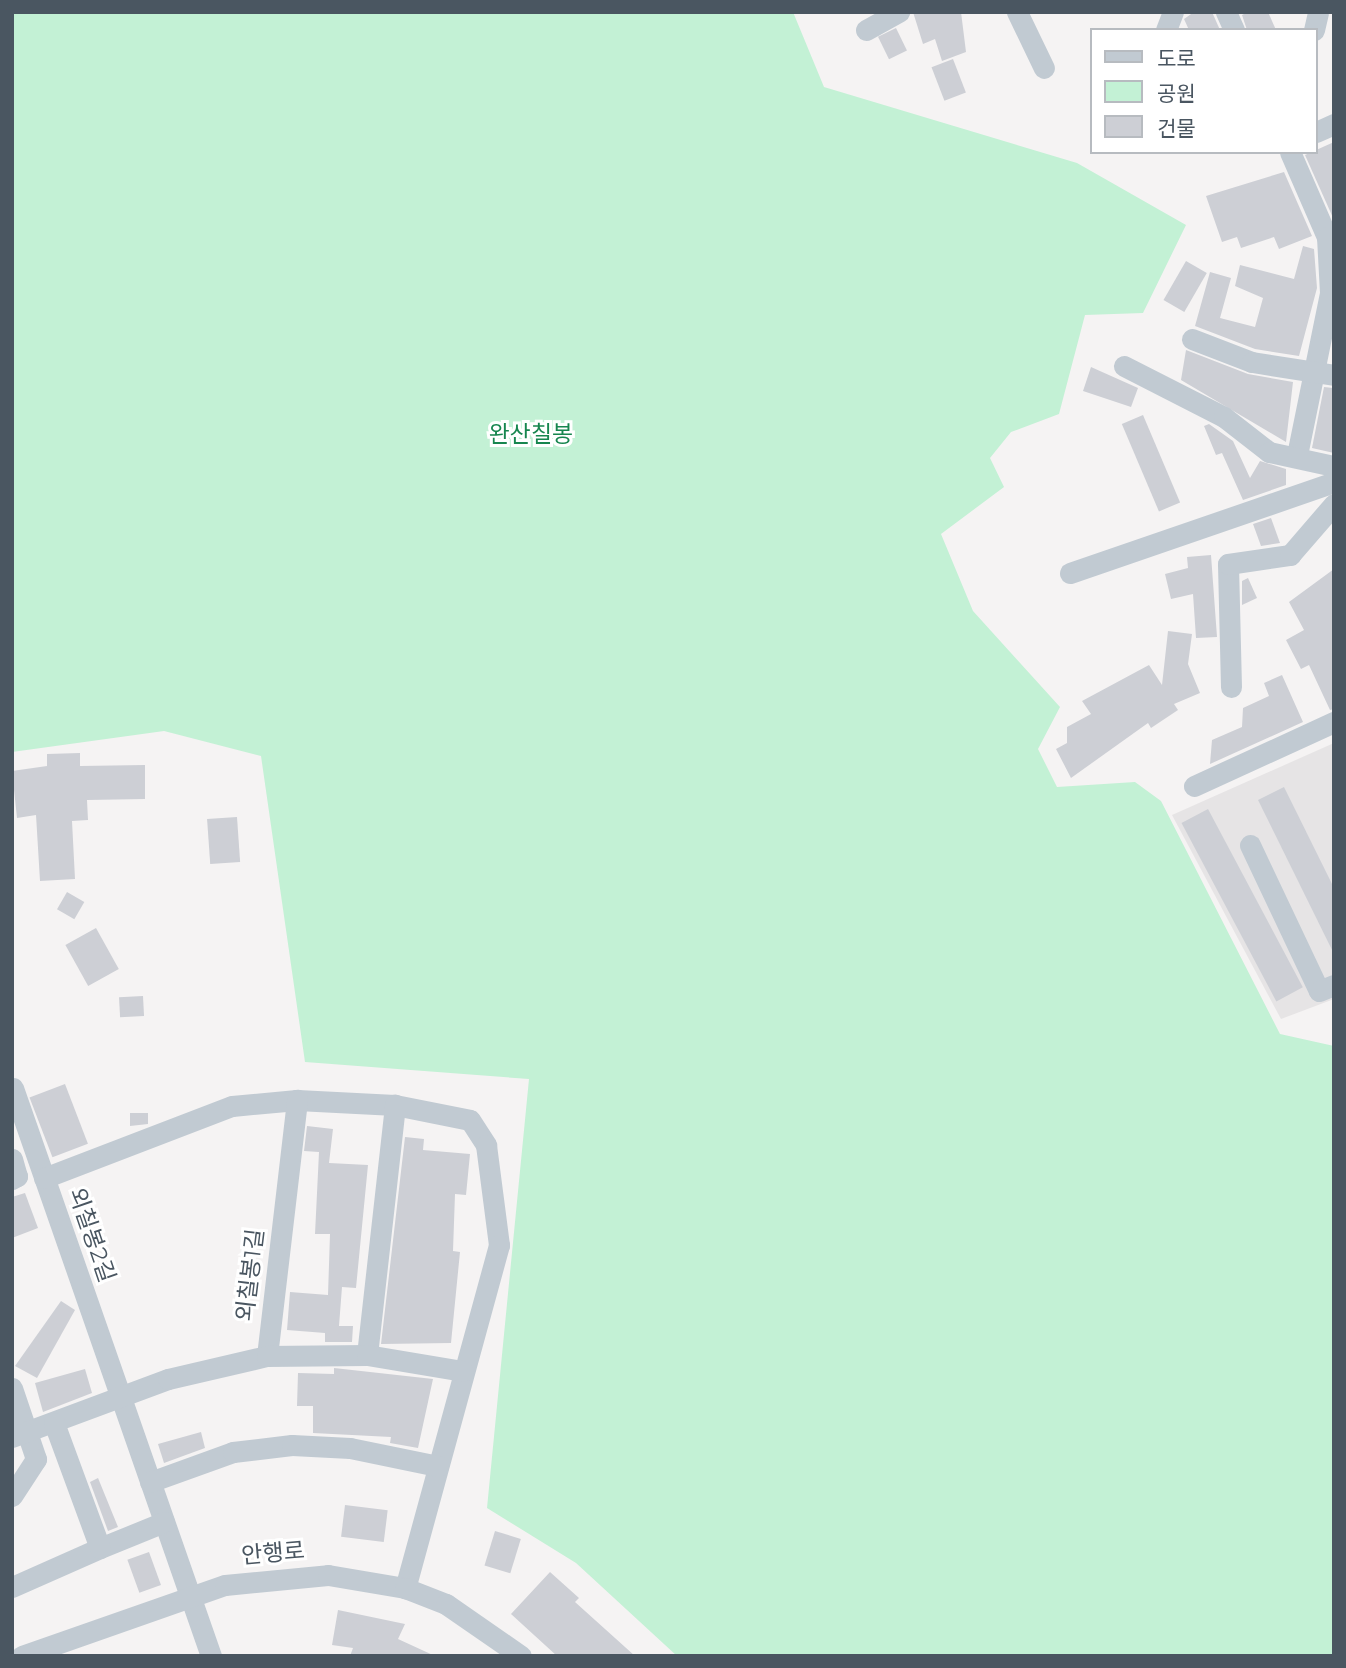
<!DOCTYPE html>
<meta charset="utf-8">
<style>
body{margin:0}
#map{position:relative;width:1346px;height:1668px;overflow:hidden;background:#f5f3f3;font-family:Montserrat,"Noto Sans KR",sans-serif}
div>[style]{position:absolute}
[style*='--x']{left:calc(var(--x)*1px);top:calc(var(--y)*1px);width:calc(var(--w)*1px);rotate:calc(var(--a)*1deg)}
.education>*{inset:0;background:#e6e4e5}
.green>*{inset:0;background:#c3f1d5}
.building>*{inset:0;background:#cdcfd5;transform-origin:0 0}
.minor>*{height:21px;margin:-10.5px;padding:0 10.5px;transform-origin:10.5px;border-radius:10.5px;background:#c1cad2}
span{translate:-50% -50%;white-space:nowrap;text-align:center;line-height:1.15;-webkit-text-stroke:6px #fff;paint-order:stroke}
.park-label{font-size:23px;color:#17864f}
.street-label{font-size:23px;color:#4a5661}
.frame{position:absolute;inset:0;border:14px solid #4a5661;pointer-events:none}
.legend{position:absolute;left:1090px;top:28px;width:228px;height:126px;box-sizing:border-box;background:#fff;border:2px solid #b7bbc0;margin:0;padding:9px 12px;list-style:none;font-size:21px;color:#4a5661}
.legend li{display:flex;align-items:center;gap:14px;height:35px}
.legend b{width:35px;border:2px solid #b7bbc0}
</style>
<div id="map">
<div class="education">
<div style="clip-path:polygon(1334px 743px,1334px 999px,1281px 1019px,1172px 815px)"></div>
</div>
<div class="green">
<div style="clip-path:polygon(12px 12px,793px 12px,824px 87px,1077px 163px,1186px 225px,1143px 313px,1085px 315px,1059px 414px,1011px 432px,990px 458px,1004px 487px,941px 534px,973px 611px,1060px 707px,1038px 749px,1057px 787px,1135px 782px,1161px 801px,1280px 1034px,1334px 1046px,1334px 1656px,677px 1656px,576px 1563px,487px 1508px,529px 1079px,305px 1062px,261px 756px,164px 731px,12px 752px)"></div>
</div>
<div class="building">
<div style="clip-path:polygon(913px 12px,961px 12px,966px 52px,942px 61px,935px 39px,923px 44px)"></div>
<div style="clip-path:polygon(1194px 12px,1212px 12px,1220px 30px,1189px 30px,1184px 19px)"></div>
<div style="clip-path:polygon(1248px 12px,1268px 12px,1276px 30px,1247px 30px,1242px 15px)"></div>
<div style="left:896px;top:28px;width:25px;height:20px;rotate:64deg"></div>
<div style="left:953px;top:59px;width:36px;height:23px;rotate:69deg"></div>
<div style="clip-path:polygon(1334px 142px,1334px 220px,1305px 155px)"></div>
<div style="clip-path:polygon(1284px 172px,1312px 236px,1279px 249px,1274px 237px,1241px 248px,1237px 237px,1222px 242px,1206px 196px)"></div>
<div style="clip-path:polygon(1303px 246px,1314px 249px,1317px 288px,1299px 356px,1255px 349px,1195px 326px,1210px 272px,1231px 278px,1220px 318px,1255px 327px,1263px 298px,1235px 286px,1240px 265px,1294px 279px)"></div>
<div style="left:1186px;top:261px;width:24px;height:45px;rotate:30deg"></div>
<div style="clip-path:polygon(1186px 350px,1248px 374px,1293px 382px,1286px 442px,1181px 380px)"></div>
<div style="clip-path:polygon(1091px 367px,1138px 388px,1131px 407px,1083px 391px)"></div>
<div style="clip-path:polygon(1324px 387px,1333px 388px,1334px 453px,1312px 448px)"></div>
<div style="left:1143px;top:415px;width:95px;height:23px;rotate:67deg"></div>
<div style="clip-path:polygon(1209px 424px,1233px 441px,1250px 478px,1260px 461px,1286px 469px,1286px 485px,1243px 500px,1222px 453px,1216px 455px,1204px 426px)"></div>
<div style="clip-path:polygon(1271px 518px,1280px 543px,1261px 546px,1253px 524px)"></div>
<div style="clip-path:polygon(1211px 555px,1217px 637px,1196px 638px,1193px 594px,1171px 599px,1165px 574px,1188px 568px,1187px 557px)"></div>
<div style="clip-path:polygon(1334px 569px,1334px 709px,1330px 710px,1309px 665px,1301px 669px,1286px 640px,1304px 630px,1289px 602px)"></div>
<div style="clip-path:polygon(1248px 578px,1257px 598px,1242px 605px,1242px 581px)"></div>
<div style="clip-path:polygon(1168px 631px,1192px 634px,1188px 664px,1200px 693px,1174px 704px,1178px 710px,1151px 728px,1148px 723px,1071px 778px,1056px 749px,1067px 743px,1067px 727px,1091px 714px,1082px 701px,1149px 665px,1162px 685px)"></div>
<div style="clip-path:polygon(1282px 675px,1303px 722px,1210px 764px,1212px 740px,1242px 727px,1243px 708px,1269px 696px,1264px 683px)"></div>
<div style="clip-path:polygon(80px 753px,80px 766px,145px 765px,145px 799px,87px 800px,88px 820px,72px 821px,75px 879px,40px 881px,36px 815px,17px 818px,12px 771px,47px 766px,47px 754px)"></div>
<div style="clip-path:polygon(1284px 787px,1334px 888px,1334px 954px,1258px 800px)"></div>
<div style="left:1208px;top:809px;width:202px;height:30px;rotate:62deg"></div>
<div style="left:237px;top:817px;width:45px;height:30px;rotate:86deg"></div>
<div style="left:67px;top:892px;width:20px;height:20px;rotate:30deg"></div>
<div style="left:96px;top:928px;width:47px;height:35px;rotate:61deg"></div>
<div style="left:143px;top:996px;width:20px;height:24px;rotate:87deg"></div>
<div style="left:65px;top:1084px;width:64px;height:38px;rotate:69deg"></div>
<div style="clip-path:polygon(130px 1113px,148px 1113px,148px 1124px,130px 1126px)"></div>
<div style="clip-path:polygon(307px 1126px,333px 1129px,329px 1163px,368px 1165px,356px 1288px,342px 1287px,339px 1326px,353px 1326px,352px 1342px,325px 1342px,325px 1333px,287px 1330px,290px 1292px,328px 1295px,330px 1234px,315px 1234px,319px 1152px,304px 1151px)"></div>
<div style="clip-path:polygon(405px 1137px,424px 1139px,423px 1150px,470px 1154px,466px 1195px,455px 1194px,453px 1251px,460px 1252px,451px 1343px,381px 1344px)"></div>
<div style="clip-path:polygon(25px 1193px,38px 1228px,12px 1238px,12px 1197px)"></div>
<div style="clip-path:polygon(61px 1301px,75px 1310px,37px 1378px,15px 1366px)"></div>
<div style="clip-path:polygon(334px 1368px,433px 1379px,418px 1448px,390px 1443px,391px 1437px,313px 1433px,313px 1406px,297px 1406px,298px 1373px,334px 1374px)"></div>
<div style="clip-path:polygon(85px 1369px,92px 1393px,43px 1412px,35px 1383px)"></div>
<div style="clip-path:polygon(201px 1432px,205px 1448px,164px 1463px,158px 1444px)"></div>
<div style="clip-path:polygon(98px 1478px,118px 1527px,108px 1531px,90px 1482px)"></div>
<div style="left:345px;top:1505px;width:43px;height:32px;rotate:7deg"></div>
<div style="left:495px;top:1531px;width:27px;height:36px;rotate:17deg"></div>
<div style="left:149px;top:1552px;width:35px;height:23px;rotate:70deg"></div>
<div style="clip-path:polygon(550px 1572px,579px 1598px,575px 1602px,635px 1656px,557px 1656px,511px 1614px)"></div>
<div style="clip-path:polygon(338px 1610px,405px 1624px,398px 1639px,435px 1656px,350px 1656px,353px 1648px,332px 1645px)"></div>
</div>
<div class="minor">
<div style="--x:1017;--y:12;--w:62;--a:64.3"></div>
<div style="--x:1226;--y:12;--w:20;--a:66"></div>
<div style="--x:866;--y:30;--w:38;--a:-29"></div>
<div style="--x:1166;--y:30;--w:19;--a:-69"></div>
<div style="--x:1314;--y:30;--w:18;--a:-77"></div>
<div style="--x:1316;--y:132;--w:20;--a:-24"></div>
<div style="--x:1290;--y:152;--w:93;--a:66.5"></div>
<div style="--x:1327;--y:237;--w:56;--a:86.9"></div>
<div style="--x:1330;--y:293;--w:165;--a:101.5"></div>
<div style="--x:1192;--y:339;--w:64;--a:21"></div>
<div style="--x:1252;--y:362;--w:83;--a:9"></div>
<div style="--x:1124;--y:366;--w:112;--a:27"></div>
<div style="--x:1224;--y:417;--w:57;--a:37.9"></div>
<div style="--x:1269;--y:452;--w:66;--a:12.2"></div>
<div style="--x:1070;--y:573;--w:279;--a:-19"></div>
<div style="--x:1231;--y:687;--w:123;--a:-91.4"></div>
<div style="--x:1228;--y:564;--w:63;--a:-8.3"></div>
<div style="--x:1290;--y:555;--w:67;--a:-49.2"></div>
<div style="--x:1194;--y:786;--w:154;--a:-24.6"></div>
<div style="--x:1250;--y:845;--w:161;--a:64.7"></div>
<div style="--x:1319;--y:991;--w:16;--a:-22"></div>
<div style="--x:13;--y:1088;--w:602;--a:70.78"></div>
<div style="--x:12;--y:1159;--w:18;--a:74"></div>
<div style="--x:17;--y:1176;--w:6;--a:149"></div>
<div style="--x:44;--y:1178;--w:201;--a:-21"></div>
<div style="--x:232;--y:1106;--w:65;--a:-5.3"></div>
<div style="--x:297;--y:1100;--w:98;--a:2.9"></div>
<div style="--x:395;--y:1105;--w:76;--a:11.3"></div>
<div style="--x:470;--y:1120;--w:30;--a:57"></div>
<div style="--x:486;--y:1145;--w:101;--a:82.6"></div>
<div style="--x:499;--y:1245;--w:356;--a:105.3"></div>
<div style="--x:367;--y:1355;--w:252;--a:-83.6"></div>
<div style="--x:267;--y:1356;--w:258;--a:-83.3"></div>
<div style="--x:12;--y:1388;--w:75;--a:71.3"></div>
<div style="--x:36;--y:1459;--w:44;--a:123"></div>
<div style="--x:12;--y:1437;--w:166;--a:-20.4"></div>
<div style="--x:168;--y:1379;--w:102;--a:-13.1"></div>
<div style="--x:267;--y:1356;--w:100;--a:-0.6"></div>
<div style="--x:367;--y:1355;--w:97;--a:9.5"></div>
<div style="--x:150;--y:1482;--w:88;--a:-19.9"></div>
<div style="--x:233;--y:1452;--w:59;--a:-6.8"></div>
<div style="--x:292;--y:1445;--w:58;--a:3"></div>
<div style="--x:350;--y:1448;--w:90;--a:11.6"></div>
<div style="--x:100;--y:1548;--w:69;--a:-22.1"></div>
<div style="--x:12;--y:1587;--w:96;--a:-23.9"></div>
<div style="--x:100;--y:1548;--w:133;--a:-110.2"></div>
<div style="--x:22;--y:1656;--w:215;--a:-19.3"></div>
<div style="--x:225;--y:1585;--w:103;--a:-5.5"></div>
<div style="--x:328;--y:1575;--w:78;--a:9.6"></div>
<div style="--x:405;--y:1588;--w:44;--a:21.3"></div>
<div style="--x:446;--y:1604;--w:91;--a:34.7"></div>
</div>
<div class="park-label">
<span style="left:531px;top:434px">완산칠봉</span>
</div>
<div class="street-label">
<span style="left:92px;top:1235px;rotate:71deg">외칠봉2길</span>
<span style="left:250px;top:1275px;rotate:-83deg">외칠봉1길</span>
<span style="left:273px;top:1553px;rotate:-5deg">안행로</span>
</div>
<div class="frame"></div>
<ul class="legend">
<li><b style="height:9px;background:#c1cad2"></b>도로</li>
<li><b style="height:19px;background:#c3f1d5"></b>공원</li>
<li><b style="height:19px;background:#cdcfd5"></b>건물</li>
</ul>
</div>
